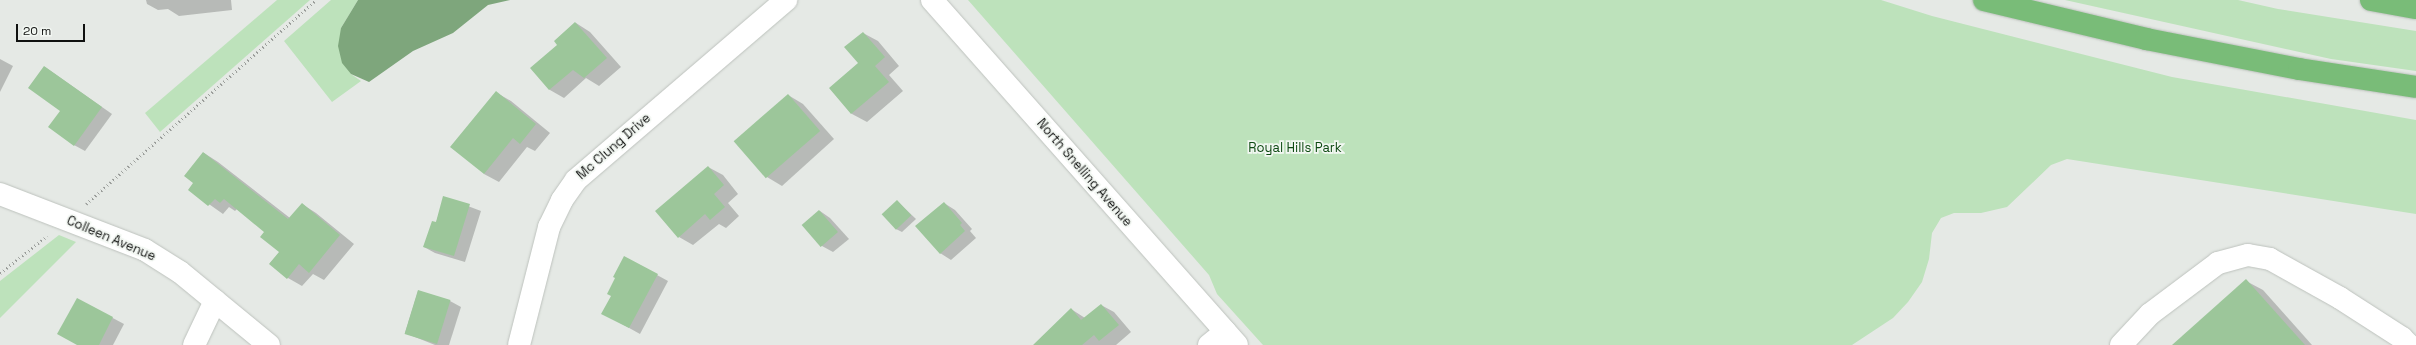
<!DOCTYPE html>
<style>
body{margin:0}
#map{position:relative;width:2416px;height:345px;overflow:hidden;background:#e5e9e5;font-family:"Space Grotesk",sans-serif}
div>[style]{position:absolute}
[style*='--x']{left:calc(var(--x)*1px);top:calc(var(--y)*1px);width:calc(var(--w)*1px);rotate:calc(var(--a)*1deg)}
.green>*{inset:0;background:#bde2bb}
.water>*{inset:0;background:#7ea67c}
.shadow>*{inset:0;background:#0003}
.building>*{inset:0;background:#9cc69a;transform-origin:0 0}
.path>*{height:2.5px;margin-top:-1.25px;transform-origin:0;background:repeating-linear-gradient(90deg,#9b9e9b 0 1px,transparent 0 4px)}
.roads{filter:drop-shadow(0 0 1px #bdc2bd) drop-shadow(0 0 1px #bdc2bd)}
.minor>*{height:22px;margin:-11px;padding:0 11px;transform-origin:11px;border-radius:11px;background:#fff}
.highway>*{height:22px;margin:-11px;padding:0 11px;transform-origin:11px;border-radius:11px;background:#79bc78}
span{translate:-50% -50%;white-space:nowrap;text-align:center;line-height:1.15;-webkit-text-stroke:3.5px #f2f7f2;paint-order:stroke}
.street-label{font-size:13px;color:#101110}
.park-label{font-size:13px;color:#0e4a12}
.scale{position:absolute;left:16px;top:24px;width:69px;height:18px;box-sizing:border-box;border:2px solid #101110;border-top:0;padding-left:5px;font-size:12px;line-height:14px;white-space:nowrap;color:#101110;-webkit-text-stroke:3px #f2f7f2;paint-order:stroke}
</style>
<div id="map">
<div class="green">
<div style="clip-path:polygon(277px 0,310px 0,160px 132px,145px 113px)"></div>
<div style="clip-path:polygon(331px 0,358px 0,341px 28px,351px 74px,361px 81px,332px 102px,284px 41px)"></div>
<div style="clip-path:polygon(968px 0,1881px 0,1932px 16px,2172px 77px,2416px 120px,2416px 214px,2067px 159px,2051px 165px,2007px 207px,1981px 213px,1954px 213px,1941px 218px,1932px 233px,1929px 259px,1922px 282px,1908px 302px,1893px 318px,1852px 345px,1263px 345px,1217px 294px,1209px 275px)"></div>
<div style="clip-path:polygon(2065px 0,2238px 0,2278px 9px,2416px 31px,2416px 71px,2331px 59px)"></div>
<div style="clip-path:polygon(59px 235px,76px 242px,0 318px,0 281px)"></div>
</div>
<div class="water">
<div style="clip-path:polygon(358px 0,510px 0,488px 5px,453px 33px,413px 51px,369px 82px,351px 74px,342px 63px,338px 46px,341px 28px)"></div>
</div>
<div class="shadow">
<div style="clip-path:polygon(146px 0,231px 0,232px 10px,179px 16px,168px 9px,158px 10px,147px 4px)"></div>
<div style="clip-path:polygon(576px 23px,590px 32px,621px 67px,599px 86px,586px 78px,564px 98px,550px 90px,531px 68px,559px 45px)"></div>
<div style="clip-path:polygon(863px 33px,878px 41px,899px 66px,889px 75px,903px 91px,867px 122px,852px 114px,830px 88px,859px 64px)"></div>
<div style="clip-path:polygon(0 59px,13px 66px,0 92px)"></div>
<div style="clip-path:polygon(45px 67px,112px 114px,85px 151px,74px 145px)"></div>
<div style="clip-path:polygon(497px 93px,511px 101px,550px 133px,535px 151px,527px 147px,499px 182px,484px 174px)"></div>
<div style="clip-path:polygon(788px 95px,803px 104px,834px 139px,782px 186px,767px 177px,735px 142px)"></div>
<div style="clip-path:polygon(204px 153px,218px 162px,290px 218px,302px 204px,316px 213px,354px 244px,324px 280px,313px 274px,302px 286px,288px 278px,270px 263px,280px 252px,266px 232px,237px 209px,235px 211px,229px 207px,223px 214px,189px 190px,194px 183px)"></div>
<div style="clip-path:polygon(708px 167px,723px 175px,738px 194px,728px 203px,739px 216px,726px 228px,719px 224px,693px 245px,679px 237px)"></div>
<div style="clip-path:polygon(444px 197px,481px 211px,465px 262px,435px 253px,424px 247px,436px 223px)"></div>
<div style="clip-path:polygon(897px 201px,916px 219px,902px 232px,896px 229px)"></div>
<div style="clip-path:polygon(944px 203px,955px 210px,972px 229px,970px 231px,976px 238px,951px 260px,940px 253px)"></div>
<div style="clip-path:polygon(820px 211px,830px 218px,849px 239px,833px 252px,822px 246px)"></div>
<div style="clip-path:polygon(657px 275px,668px 281px,640px 334px,613px 319px)"></div>
<div style="clip-path:polygon(2246px 281px,2263px 290px,2312px 345px,2173px 345px)"></div>
<div style="clip-path:polygon(418px 291px,450px 301px,461px 307px,449px 345px,435px 345px,405px 333px)"></div>
<div style="clip-path:polygon(77px 299px,124px 324px,113px 345px,78px 345px)"></div>
<div style="clip-path:polygon(1101px 305px,1114px 312px,1131px 332px,1116px 345px,1040px 345px,1071px 309px,1085px 318px)"></div>
</div>
<div class="building">
<div style="clip-path:polygon(575px 22px,607px 58px,584px 78px,573px 70px,549px 90px,530px 68px,557px 45px,554px 41px)"></div>
<div style="clip-path:polygon(863px 32px,885px 57px,875px 66px,889px 82px,851px 114px,829px 88px,858px 63px,844px 47px)"></div>
<div style="clip-path:polygon(44px 66px,102px 107px,74px 146px,48px 127px,60px 111px,28px 88px)"></div>
<div style="clip-path:polygon(496px 91px,536px 124px,520px 144px,513px 138px,484px 174px,450px 147px)"></div>
<div style="left:788px;top:94px;width:49px;height:72px;rotate:49deg"></div>
<div style="clip-path:polygon(203px 152px,288px 219px,302px 203px,340px 235px,309px 273px,299px 264px,287px 279px,269px 264px,279px 252px,260px 237px,264px 232px,224px 199px,220px 203px,215px 199px,208px 206px,188px 190px,193px 183px,184px 176px)"></div>
<div style="clip-path:polygon(708px 166px,724px 185px,714px 194px,725px 207px,710px 220px,705px 214px,678px 238px,655px 211px)"></div>
<div style="clip-path:polygon(443px 196px,470px 204px,454px 256px,423px 247px,432px 221px,436px 222px)"></div>
<div style="left:897px;top:200px;width:21px;height:21px;rotate:47deg"></div>
<div style="clip-path:polygon(944px 202px,962px 223px,960px 225px,965px 231px,940px 254px,915px 226px)"></div>
<div style="left:819px;top:210px;width:29px;height:23px;rotate:49deg"></div>
<div style="clip-path:polygon(624px 256px,658px 274px,629px 328px,601px 314px,611px 296px,607px 294px,615px 278px,613px 277px)"></div>
<div style="clip-path:polygon(2246px 279px,2305px 345px,2172px 345px)"></div>
<div style="left:418px;top:290px;width:34px;height:46px;rotate:17deg"></div>
<div style="clip-path:polygon(77px 298px,113px 317px,99px 345px,77px 345px,57px 334px)"></div>
<div style="clip-path:polygon(1101px 304px,1119px 325px,1099px 341px,1094px 335px,1082px 345px,1033px 345px,1071px 308px,1081px 320px)"></div>
</div>
<div class="path">
<div style="--x:86;--y:204;--w:307;--a:-41.6"></div>
<div style="--x:0;--y:273;--w:60;--a:-38.2"></div>
</div>
<div class="roads">
<div class="minor">
<div style="--x:932;--y:0;--w:460;--a:48.5"></div>
<div style="--x:0;--y:194;--w:155;--a:21.1"></div>
<div style="--x:145;--y:250;--w:41;--a:32.2"></div>
<div style="--x:180;--y:272;--w:115;--a:39.4"></div>
<div style="--x:194;--y:345;--w:49;--a:-64.5"></div>
<div style="--x:519;--y:345;--w:122;--a:-75.7"></div>
<div style="--x:549;--y:227;--w:30;--a:-64"></div>
<div style="--x:562;--y:200;--w:24;--a:-55"></div>
<div style="--x:576;--y:180;--w:277;--a:-40.6"></div>
<div style="--x:1209;--y:345;--w:21;--a:-39"></div>
<div style="--x:2121;--y:345;--w:42;--a:-46.9"></div>
<div style="--x:2150;--y:314;--w:85;--a:-36.9"></div>
<div style="--x:2218;--y:263;--w:31;--a:-15"></div>
<div style="--x:2248;--y:255;--w:22;--a:10"></div>
<div style="--x:2270;--y:259;--w:80;--a:29.1"></div>
<div style="--x:2340;--y:298;--w:74;--a:32.8"></div>
<div style="--x:2402;--y:338;--w:10;--a:45"></div>
</div>
<div class="highway">
<div style="--x:1984;--y:0;--w:167;--a:13.5"></div>
<div style="--x:2146;--y:39;--w:156;--a:11.1"></div>
<div style="--x:2299;--y:69;--w:118;--a:8.7"></div>
<div style="--x:2371;--y:0;--w:46;--a:10.1"></div>
</div>
</div>
<div class="street-label">
<span style="left:614px;top:147px;rotate:-41deg">Mc Clung Drive</span>
<span style="left:1084px;top:173px;rotate:49deg">North Snelling Avenue</span>
<span style="left:111px;top:239px;rotate:23deg">Colleen Avenue</span>
</div>
<div class="park-label">
<span style="left:1295px;top:148px">Royal Hills Park</span>
</div>
<div class="scale">20 m</div>
</div>
